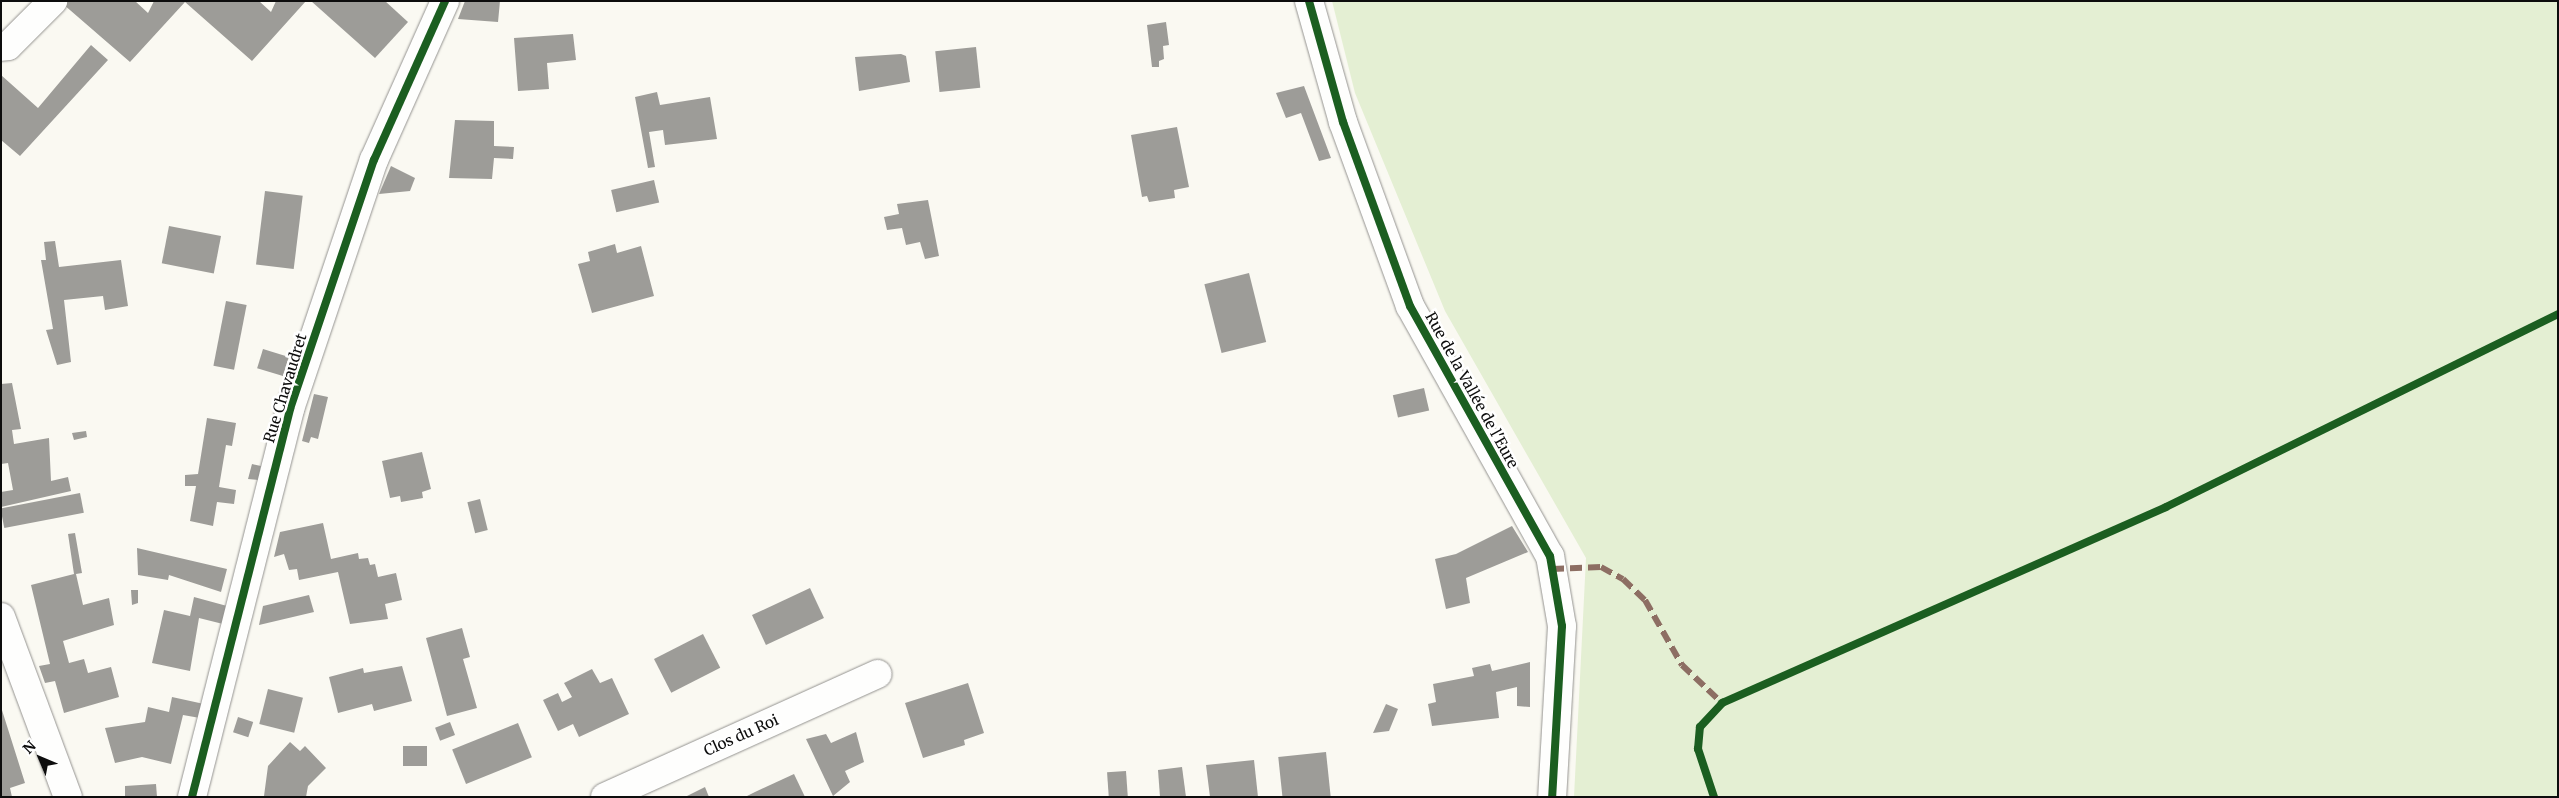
<!DOCTYPE html>
<meta charset="utf-8">
<style>
body{margin:0}
#map{position:relative;width:2559px;height:798px;overflow:hidden;background:#faf9f2;font-family:Merriweather,serif}
div>[style]{position:absolute}
[style*='--x']{left:calc(var(--x)*1px);top:calc(var(--y)*1px);width:calc(var(--w)*1px);rotate:calc(var(--a)*1deg)}
.green>*{inset:0;background:#e4efd3}
.building>*{inset:0;background:#9d9c98;transform-origin:0 0}
.roads{filter:drop-shadow(0 0 1px #949390) drop-shadow(0 0 1px #949390)}
.minor>*{height:28px;margin:-14px;padding:0 14px;transform-origin:14px;border-radius:14px;background:#fefefd}
.quiet>*{height:6px;margin-top:-3px;transform-origin:0;background:repeating-linear-gradient(90deg,#8d6e63 0 12px,transparent 0 18px)}
.cycleway>*{height:8px;margin:-4px;padding:0 4px;transform-origin:4px;border-radius:4px;background:#1b5e20}
span{translate:-50% -50%;white-space:nowrap;text-align:center;line-height:1.15;-webkit-text-stroke:5px #fff;paint-order:stroke}
.street-label{font-size:15px;color:#0d0d0d}
.frame{position:absolute;inset:0;border:2px solid #0d0d0d;pointer-events:none}
.north{position:absolute;left:15px;top:733px;width:50px;height:50px;-webkit-text-stroke:4px #fff;paint-order:stroke;rotate:315deg;font-size:14px;font-weight:700;line-height:20px;text-align:center;color:#0d0d0d}
.north::after{content:'';display:block;margin:auto;width:18px;height:22px;background:#0d0d0d;clip-path:polygon(50% 0,100% 100%,50% 72%,0 100%)}
</style>
<div id="map">
<div class="green">
<div style="clip-path:polygon(1332px 1px,2558px 1px,2558px 797px,1574px 797px,1586px 558px,1445px 311px,1355px 93px)"></div>
</div>
<div class="building">
<div style="clip-path:polygon(65px 1px,135px 1px,148px 13px,154px 1px,259px 1px,271px 12px,276px 1px,306px 1px,252px 61px,185px 2px,130px 62px,63px 4px)"></div>
<div style="clip-path:polygon(311px 1px,385px 1px,408px 22px,375px 58px)"></div>
<div style="clip-path:polygon(465px 1px,500px 1px,498px 22px,458px 19px)"></div>
<div style="clip-path:polygon(1166px 22px,1169px 45px,1163px 46px,1164px 59px,1159px 61px,1159px 67px,1152px 67px,1147px 25px)"></div>
<div style="clip-path:polygon(573px 34px,576px 60px,547px 63px,549px 89px,518px 91px,514px 38px)"></div>
<div style="clip-path:polygon(91px 45px,108px 60px,20px 156px,1px 140px,1px 75px,38px 108px)"></div>
<div style="left:976px;top:47px;width:41px;height:41px;rotate:84deg"></div>
<div style="clip-path:polygon(901px 54px,906px 56px,910px 82px,859px 91px,855px 57px)"></div>
<div style="clip-path:polygon(1304px 86px,1331px 158px,1319px 161px,1301px 113px,1286px 118px,1276px 93px)"></div>
<div style="clip-path:polygon(657px 92px,660px 105px,710px 97px,717px 139px,665px 145px,663px 130px,649px 132px,655px 167px,648px 168px,635px 97px)"></div>
<div style="clip-path:polygon(455px 120px,494px 121px,494px 146px,514px 147px,513px 159px,494px 158px,492px 179px,449px 178px)"></div>
<div style="clip-path:polygon(1177px 127px,1189px 187px,1174px 190px,1175px 198px,1149px 202px,1147px 196px,1142px 197px,1131px 135px)"></div>
<div style="clip-path:polygon(391px 166px,415px 178px,410px 191px,379px 194px)"></div>
<div style="left:654px;top:180px;width:23px;height:44px;rotate:77deg"></div>
<div style="left:265px;top:191px;width:38px;height:74px;rotate:7deg"></div>
<div style="clip-path:polygon(928px 200px,939px 256px,925px 259px,920px 242px,906px 245px,902px 228px,887px 230px,884px 217px,899px 214px,897px 204px)"></div>
<div style="left:169px;top:226px;width:53px;height:38px;rotate:11deg"></div>
<div style="clip-path:polygon(55px 241px,59px 267px,121px 260px,128px 306px,105px 310px,103px 296px,64px 300px,71px 362px,57px 365px,46px 330px,53px 329px,41px 260px,46px 260px,44px 242px)"></div>
<div style="clip-path:polygon(615px 244px,617px 253px,641px 246px,654px 296px,592px 313px,578px 264px,590px 261px,588px 252px)"></div>
<div style="left:1249px;top:273px;width:71px;height:46px;rotate:76deg"></div>
<div style="left:226px;top:301px;width:21px;height:66px;rotate:11deg"></div>
<div style="left:263px;top:349px;width:27px;height:20px;rotate:17deg"></div>
<div style="clip-path:polygon(12px 383px,21px 429px,12px 430px,14px 444px,49px 438px,51px 481px,68px 477px,71px 491px,1px 507px,1px 492px,13px 490px,8px 463px,1px 464px,1px 384px)"></div>
<div style="left:1424px;top:388px;width:23px;height:32px;rotate:77deg"></div>
<div style="clip-path:polygon(314px 394px,328px 397px,318px 439px,311px 437px,309px 443px,302px 441px)"></div>
<div style="clip-path:polygon(207px 418px,236px 423px,232px 446px,226px 445px,219px 487px,236px 490px,234px 504px,217px 502px,213px 526px,190px 521px,196px 486px,185px 486px,185px 475px,198px 474px)"></div>
<div style="clip-path:polygon(86px 431px,87px 437px,74px 440px,72px 433px)"></div>
<div style="clip-path:polygon(422px 452px,431px 489px,422px 492px,423px 498px,401px 502px,400px 496px,390px 498px,382px 461px)"></div>
<div style="clip-path:polygon(252px 464px,261px 466px,258px 480px,248px 479px)"></div>
<div style="left:80px;top:493px;width:20px;height:81px;rotate:79deg"></div>
<div style="left:480px;top:499px;width:32px;height:13px;rotate:76deg"></div>
<div style="clip-path:polygon(323px 523px,331px 559px,358px 553px,359px 559px,368px 558px,370px 565px,375px 564px,378px 577px,396px 573px,402px 600px,385px 604px,388px 619px,350px 624px,338px 572px,299px 580px,297px 569px,289px 570px,284px 554px,274px 557px,280px 532px)"></div>
<div style="clip-path:polygon(1512px 526px,1528px 552px,1466px 578px,1470px 603px,1446px 609px,1435px 559px,1456px 554px)"></div>
<div style="clip-path:polygon(75px 533px,82px 573px,76px 574px,83px 605px,109px 598px,114px 625px,63px 641px,69px 663px,84px 659px,88px 673px,111px 667px,119px 697px,64px 713px,55px 681px,45px 683px,39px 666px,50px 664px,31px 585px,74px 574px,68px 534px)"></div>
<div style="clip-path:polygon(137px 548px,227px 569px,221px 592px,169px 575px,168px 580px,138px 575px)"></div>
<div style="left:810px;top:588px;width:33px;height:64px;rotate:65deg"></div>
<div style="clip-path:polygon(131px 590px,138px 590px,138px 603px,132px 605px)"></div>
<div style="clip-path:polygon(309px 595px,314px 612px,259px 625px,263px 606px)"></div>
<div style="clip-path:polygon(194px 597px,227px 606px,223px 624px,199px 618px,190px 671px,152px 663px,164px 610px,190px 616px)"></div>
<div style="clip-path:polygon(462px 628px,470px 657px,463px 659px,477px 708px,447px 716px,426px 638px)"></div>
<div style="left:703px;top:634px;width:38px;height:55px;rotate:63deg"></div>
<div style="clip-path:polygon(1530px 662px,1530px 707px,1517px 706px,1517px 687px,1496px 692px,1499px 718px,1432px 726px,1428px 704px,1436px 702px,1433px 684px,1474px 676px,1472px 668px,1490px 664px,1492px 671px)"></div>
<div style="clip-path:polygon(402px 666px,412px 701px,374px 711px,372px 704px,338px 713px,329px 677px,363px 668px,364px 673px)"></div>
<div style="clip-path:polygon(592px 669px,600px 683px,612px 678px,629px 714px,579px 737px,573px 724px,558px 731px,543px 700px,558px 693px,562px 702px,572px 697px,564px 683px)"></div>
<div style="clip-path:polygon(968px 683px,984px 733px,964px 740px,965px 745px,923px 758px,905px 703px)"></div>
<div style="left:268px;top:689px;width:36px;height:36px;rotate:14deg"></div>
<div style="clip-path:polygon(172px 697px,204px 704px,200px 718px,183px 715px,171px 764px,142px 757px,115px 763px,105px 728px,145px 722px,148px 707px,169px 712px)"></div>
<div style="clip-path:polygon(1386px 704px,1398px 709px,1389px 731px,1373px 733px)"></div>
<div style="clip-path:polygon(1px 707px,25px 783px,10px 788px,12px 797px,1px 797px)"></div>
<div style="left:238px;top:717px;width:16px;height:16px;rotate:18deg"></div>
<div style="left:450px;top:722px;width:14px;height:16px;rotate:69deg"></div>
<div style="left:518px;top:723px;width:37px;height:71px;rotate:68deg"></div>
<div style="clip-path:polygon(856px 732px,864px 762px,845px 771px,850px 782px,833px 796px,806px 739px,826px 734px,831px 743px)"></div>
<div style="clip-path:polygon(290px 742px,300px 751px,305px 746px,326px 768px,308px 786px,306px 797px,257px 797px,264px 796px,268px 766px)"></div>
<div style="left:403px;top:746px;width:24px;height:20px"></div>
<div style="left:1326px;top:752px;width:45px;height:48px;rotate:84deg"></div>
<div style="clip-path:polygon(1254px 760px,1258px 797px,1210px 797px,1206px 765px)"></div>
<div style="clip-path:polygon(1182px 767px,1186px 797px,1160px 797px,1158px 770px)"></div>
<div style="left:1126px;top:771px;width:26px;height:19px;rotate:86deg"></div>
<div style="clip-path:polygon(794px 774px,805px 797px,745px 797px,755px 792px)"></div>
<div style="clip-path:polygon(156px 784px,157px 797px,125px 797px,125px 786px)"></div>
<div style="clip-path:polygon(705px 787px,709px 797px,685px 797px)"></div>
</div>
<div class="roads">
<div class="minor">
<div style="--x:1309;--y:1;--w:126;--a:74.3"></div>
<div style="--x:1343;--y:122;--w:196;--a:70"></div>
<div style="--x:1410;--y:306;--w:287;--a:60.8"></div>
<div style="--x:1550;--y:556;--w:71;--a:80.3"></div>
<div style="--x:1562;--y:626;--w:171;--a:93.3"></div>
<div style="--x:1;--y:47;--w:7;--a:-8"></div>
<div style="--x:8;--y:46;--w:64;--a:-45"></div>
<div style="--x:1;--y:617;--w:192;--a:69.6"></div>
<div style="--x:192;--y:797;--w:400;--a:-75.8"></div>
<div style="--x:290;--y:409;--w:263;--a:-71.4"></div>
<div style="--x:374;--y:160;--w:174;--a:-65.9"></div>
<div style="--x:605;--y:797;--w:299;--a:-24.3"></div>
</div>
</div>
<div class="quiet">
<div style="--x:1552;--y:569;--w:49;--a:-2.3"></div>
<div style="--x:1601;--y:567;--w:25;--a:29"></div>
<div style="--x:1623;--y:579;--w:30;--a:44"></div>
<div style="--x:1645;--y:600;--w:75;--a:60.4"></div>
<div style="--x:1682;--y:665;--w:55;--a:43.5"></div>
</div>
<div class="cycleway">
<div style="--x:1309;--y:1;--w:126;--a:74.3"></div>
<div style="--x:1343;--y:122;--w:196;--a:70"></div>
<div style="--x:1410;--y:306;--w:287;--a:60.8"></div>
<div style="--x:1550;--y:556;--w:71;--a:80.3"></div>
<div style="--x:1562;--y:626;--w:171;--a:93.3"></div>
<div style="--x:192;--y:797;--w:400;--a:-75.8"></div>
<div style="--x:290;--y:409;--w:263;--a:-71.4"></div>
<div style="--x:374;--y:160;--w:174;--a:-65.9"></div>
<div style="--x:1714;--y:797;--w:51;--a:-108.4"></div>
<div style="--x:1698;--y:749;--w:22;--a:-85"></div>
<div style="--x:1700;--y:727;--w:33;--a:-47"></div>
<div style="--x:1722;--y:703;--w:485;--a:-23.8"></div>
<div style="--x:2166;--y:507;--w:437;--a:-26.2"></div>
</div>
<div class="street-label">
<span style="left:285px;top:388px;rotate:-73deg">Rue Chavaudret</span>
<span style="left:1472px;top:390px;rotate:61deg">Rue de la Vallée de l'Eure</span>
<span style="left:741px;top:735px;rotate:-24deg">Clos du Roi</span>
</div>
<div class="frame"></div>
<div class="north">N</div>
</div>
